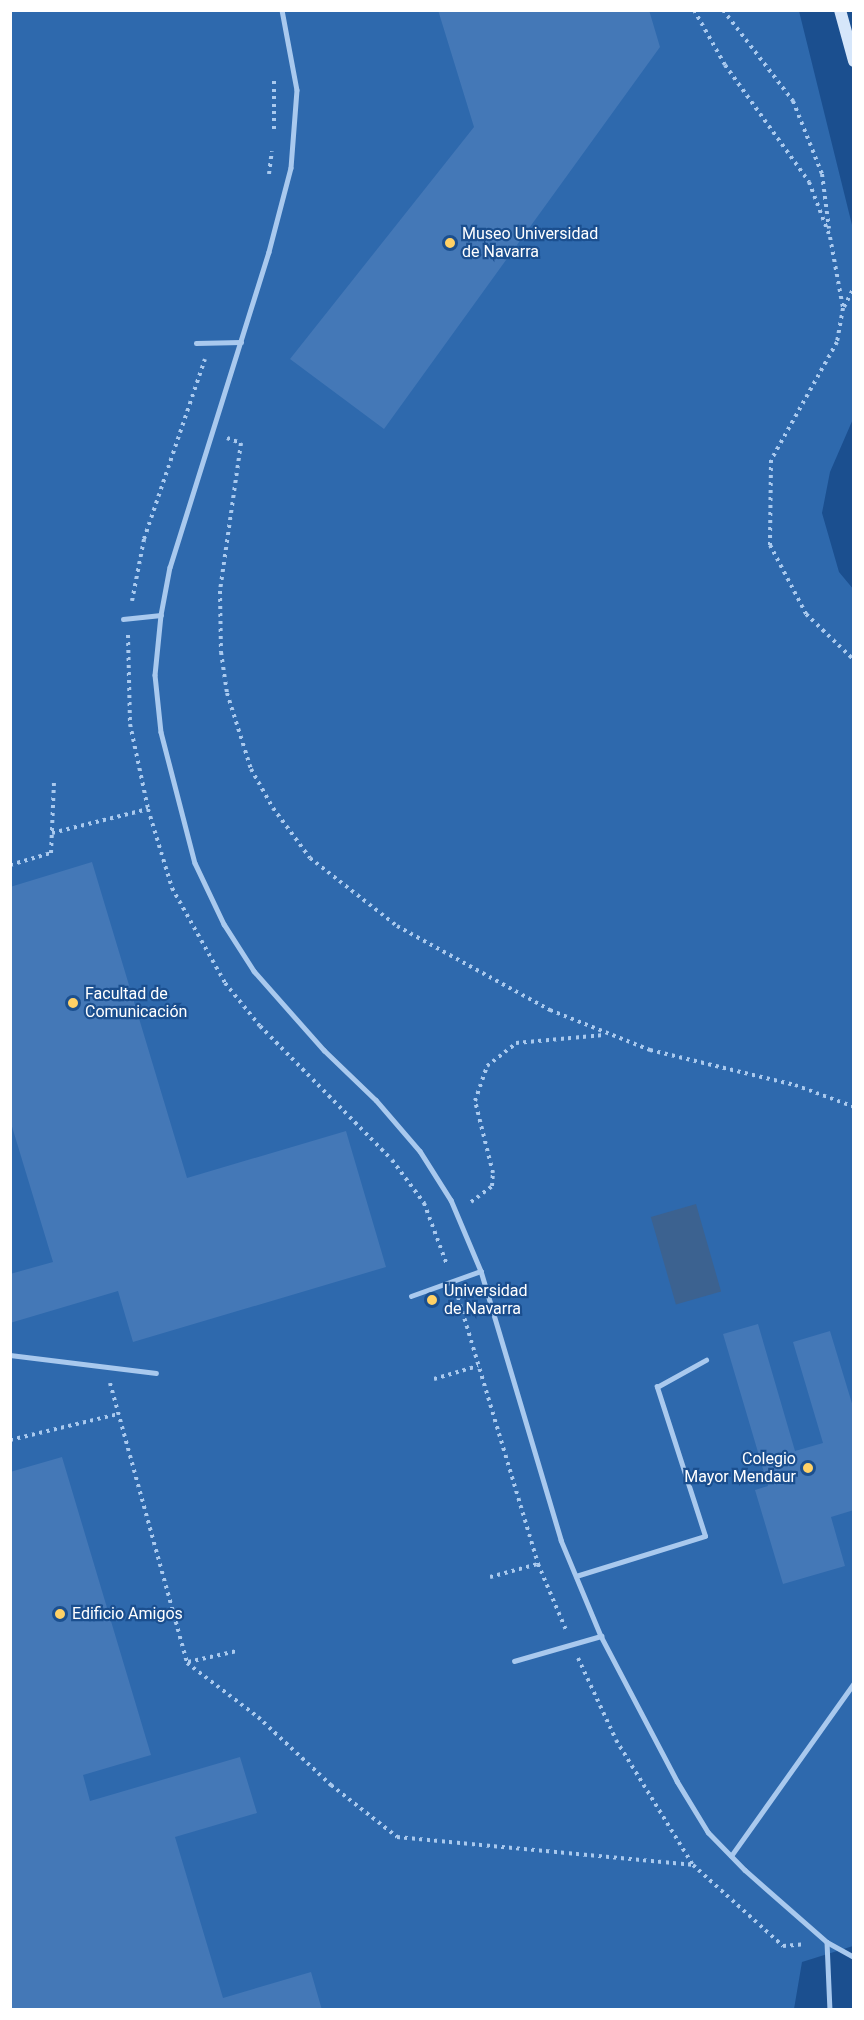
<!DOCTYPE html>
<meta charset="utf-8">
<style>
body{margin:0}
#map{position:relative;width:864px;height:2020px;overflow:hidden;background:#1b4f8f;font-family:Roboto,sans-serif}
div>[style]{position:absolute}
[style*='--x']{left:calc(var(--x)*1px);top:calc(var(--y)*1px);width:calc(var(--w)*1px);rotate:calc(var(--a)*1deg)}
.green>*{inset:0;background:#2e69ad}
.water>*{inset:0;background:#3c6290;transform-origin:0 0}
.building>*{inset:0;background:#4478b7}
.path>*{height:4px;margin-top:-2px;transform-origin:0;background:repeating-linear-gradient(90deg,#a9c9ee 0 3px,transparent 0 7.5px)}
.service>*{height:4.5px;margin:-2.25px;padding:0 2.25px;transform-origin:2.25px;border-radius:2.25px;background:#a9c9ee}
.secondary>*{height:12px;margin:-6px;padding:0 6px;transform-origin:6px;border-radius:6px;background:#d6e6fa}
.dots>*{width:16px;height:16px;translate:-50% -50%;box-sizing:border-box;border:3px solid #1b4f8f;border-radius:50%}
span{translate:-50% -50%;white-space:nowrap;text-align:center;line-height:1.15;-webkit-text-stroke:4.5px #1b4f8f;paint-order:stroke}
.poi-label{font-size:16px;color:#fff}
.left{translate:0 -50%;text-align:left}
.right{translate:-100% -50%;text-align:right}
.frame{position:absolute;inset:0;border:12px solid #fff;pointer-events:none}
</style>
<div id="map">
<div class="green">
<div style="clip-path:polygon(11px 11px,799px 11px,854px 233px,853px 419px,830px 472px,822px 513px,839px 572px,854px 590px,853px 1946px,802px 1962px,794px 2009px,11px 2010px)"></div>
</div>
<div class="water">
<div style="left:696px;top:1204px;width:91px;height:47px;rotate:74deg"></div>
</div>
<div class="building">
<div style="clip-path:polygon(438px 10px,649px 10px,660px 47px,384px 429px,290px 359px,474px 127px)"></div>
<div style="clip-path:polygon(92px 862px,187px 1178px,346px 1131px,386px 1267px,133px 1342px,118px 1291px,10px 1323px,10px 1274px,53px 1262px,10px 1120px,10px 887px)"></div>
<div style="clip-path:polygon(758px 1324px,795px 1451px,823px 1443px,793px 1342px,830px 1331px,854px 1410px,854px 1510px,831px 1517px,845px 1566px,783px 1584px,755px 1490px,768px 1486px,723px 1334px)"></div>
<div style="clip-path:polygon(62px 1457px,151px 1755px,83px 1775px,90px 1801px,240px 1757px,257px 1813px,175px 1837px,223px 1998px,311px 1972px,322px 2010px,10px 2010px,10px 1472px)"></div>
</div>
<div class="path">
<div style="--x:694;--y:10;--w:63;--a:60.6"></div>
<div style="--x:725;--y:65;--w:144;--a:54.3"></div>
<div style="--x:809;--y:182;--w:59;--a:69.1"></div>
<div style="--x:830;--y:237;--w:72;--a:79.6"></div>
<div style="--x:843;--y:308;--w:35;--a:100"></div>
<div style="--x:837;--y:342;--w:135;--a:119.2"></div>
<div style="--x:771;--y:460;--w:85;--a:90.7"></div>
<div style="--x:770;--y:545;--w:78;--a:62.4"></div>
<div style="--x:806;--y:614;--w:66;--a:43.8"></div>
<div style="--x:723;--y:10;--w:115;--a:52.4"></div>
<div style="--x:793;--y:101;--w:79;--a:68.3"></div>
<div style="--x:822;--y:174;--w:55;--a:82.7"></div>
<div style="--x:274;--y:129;--w:52;--a:-90"></div>
<div style="--x:269;--y:174;--w:23;--a:-83"></div>
<div style="--x:844;--y:307;--w:22;--a:-63"></div>
<div style="--x:227;--y:438;--w:15;--a:20"></div>
<div style="--x:241;--y:443;--w:149;--a:98.1"></div>
<div style="--x:220;--y:591;--w:61;--a:89.1"></div>
<div style="--x:221;--y:652;--w:41;--a:81.7"></div>
<div style="--x:227;--y:693;--w:80;--a:72.5"></div>
<div style="--x:251;--y:769;--w:45;--a:60.6"></div>
<div style="--x:273;--y:808;--w:62;--a:53.5"></div>
<div style="--x:310;--y:858;--w:110;--a:38"></div>
<div style="--x:397;--y:926;--w:175;--a:28.8"></div>
<div style="--x:550;--y:1010;--w:108;--a:21.8"></div>
<div style="--x:650;--y:1050;--w:149;--a:13.6"></div>
<div style="--x:795;--y:1085;--w:63;--a:20.4"></div>
<div style="--x:132;--y:601;--w:63;--a:-79"></div>
<div style="--x:144;--y:539;--w:190;--a:-71.3"></div>
<div style="--x:128;--y:635;--w:89;--a:88.7"></div>
<div style="--x:130;--y:724;--w:87;--a:78"></div>
<div style="--x:148;--y:809;--w:83;--a:73.1"></div>
<div style="--x:172;--y:888;--w:109;--a:60.8"></div>
<div style="--x:225;--y:983;--w:55;--a:50.9"></div>
<div style="--x:260;--y:1026;--w:188;--a:45.4"></div>
<div style="--x:392;--y:1160;--w:54;--a:53.3"></div>
<div style="--x:424;--y:1203;--w:66;--a:69.6"></div>
<div style="--x:52;--y:833;--w:99;--a:-14"></div>
<div style="--x:10;--y:865;--w:43;--a:-16.3"></div>
<div style="--x:51;--y:853;--w:72;--a:-87.6"></div>
<div style="--x:471;--y:1202;--w:26;--a:-37"></div>
<div style="--x:492;--y:1186;--w:13;--a:-86"></div>
<div style="--x:493;--y:1173;--w:74;--a:-104"></div>
<div style="--x:475;--y:1101;--w:37;--a:-71"></div>
<div style="--x:487;--y:1066;--w:37;--a:-38"></div>
<div style="--x:516;--y:1043;--w:88;--a:-5.2"></div>
<div style="--x:458;--y:1297;--w:279;--a:73.3"></div>
<div style="--x:538;--y:1564;--w:72;--a:67"></div>
<div style="--x:434;--y:1379;--w:46;--a:-16.5"></div>
<div style="--x:110;--y:1383;--w:290;--a:74.6"></div>
<div style="--x:187;--y:1663;--w:89;--a:37.3"></div>
<div style="--x:258;--y:1717;--w:100;--a:43"></div>
<div style="--x:331;--y:1785;--w:84;--a:38.2"></div>
<div style="--x:397;--y:1837;--w:296;--a:5.4"></div>
<div style="--x:10;--y:1440;--w:111;--a:-13.5"></div>
<div style="--x:490;--y:1577;--w:50;--a:-15.2"></div>
<div style="--x:578;--y:1658;--w:90;--a:65.1"></div>
<div style="--x:616;--y:1740;--w:147;--a:58.4"></div>
<div style="--x:693;--y:1865;--w:121;--a:42"></div>
<div style="--x:783;--y:1946;--w:21;--a:-5"></div>
<div style="--x:188;--y:1662;--w:50;--a:-12.7"></div>
</div>
<div class="service">
<div style="--x:282;--y:10;--w:81;--a:79.4"></div>
<div style="--x:297;--y:90;--w:78;--a:94.4"></div>
<div style="--x:291;--y:168;--w:87;--a:104.7"></div>
<div style="--x:269;--y:252;--w:330;--a:107.4"></div>
<div style="--x:170;--y:567;--w:49;--a:100.6"></div>
<div style="--x:161;--y:615;--w:60;--a:95.7"></div>
<div style="--x:155;--y:675;--w:57;--a:84"></div>
<div style="--x:161;--y:732;--w:135;--a:75.5"></div>
<div style="--x:195;--y:863;--w:68;--a:64.6"></div>
<div style="--x:224;--y:924;--w:56;--a:57.4"></div>
<div style="--x:254;--y:971;--w:106;--a:48.5"></div>
<div style="--x:324;--y:1050;--w:72;--a:43.9"></div>
<div style="--x:376;--y:1100;--w:67;--a:49.2"></div>
<div style="--x:420;--y:1151;--w:58;--a:57.7"></div>
<div style="--x:451;--y:1200;--w:77;--a:67.1"></div>
<div style="--x:481;--y:1271;--w:281;--a:73.4"></div>
<div style="--x:561;--y:1540;--w:104;--a:67.4"></div>
<div style="--x:601;--y:1636;--w:164;--a:62.3"></div>
<div style="--x:677;--y:1781;--w:60;--a:58.7"></div>
<div style="--x:708;--y:1832;--w:53;--a:45.8"></div>
<div style="--x:745;--y:1870;--w:109;--a:41.3"></div>
<div style="--x:827;--y:1942;--w:31;--a:29"></div>
<div style="--x:196;--y:343;--w:45;--a:-1.3"></div>
<div style="--x:123;--y:619;--w:38;--a:-6"></div>
<div style="--x:411;--y:1296;--w:74;--a:-19.7"></div>
<div style="--x:10;--y:1355;--w:147;--a:7"></div>
<div style="--x:576;--y:1576;--w:135;--a:-17.2"></div>
<div style="--x:705;--y:1536;--w:157;--a:-107.9"></div>
<div style="--x:657;--y:1387;--w:56;--a:-28.9"></div>
<div style="--x:514;--y:1661;--w:91;--a:-16"></div>
<div style="--x:731;--y:1856;--w:212;--a:-54.6"></div>
<div style="--x:827;--y:1942;--w:68;--a:87.5"></div>
</div>
<div class="secondary">
<div style="--x:840;--y:10;--w:53;--a:74.6"></div>
</div>
<div class="dots">
<div style="left:450px;top:243px;background:#ffd166"></div>
<div style="left:73px;top:1003px;background:#ffd166"></div>
<div style="left:432px;top:1300px;background:#ffd166"></div>
<div style="left:808px;top:1468px;background:#ffd166"></div>
<div style="left:60px;top:1614px;background:#ffd166"></div>
</div>
<div class="poi-label">
<span class="left" style="left:462px;top:243px">Museo Universidad<br>de Navarra</span>
<span class="left" style="left:85px;top:1003px">Facultad de<br>Comunicación</span>
<span class="left" style="left:444px;top:1300px">Universidad<br>de Navarra</span>
<span class="right" style="left:796px;top:1468px">Colegio<br>Mayor Mendaur</span>
<span class="left" style="left:72px;top:1614px">Edificio Amigos</span>
</div>
<div class="frame"></div>
</div>
